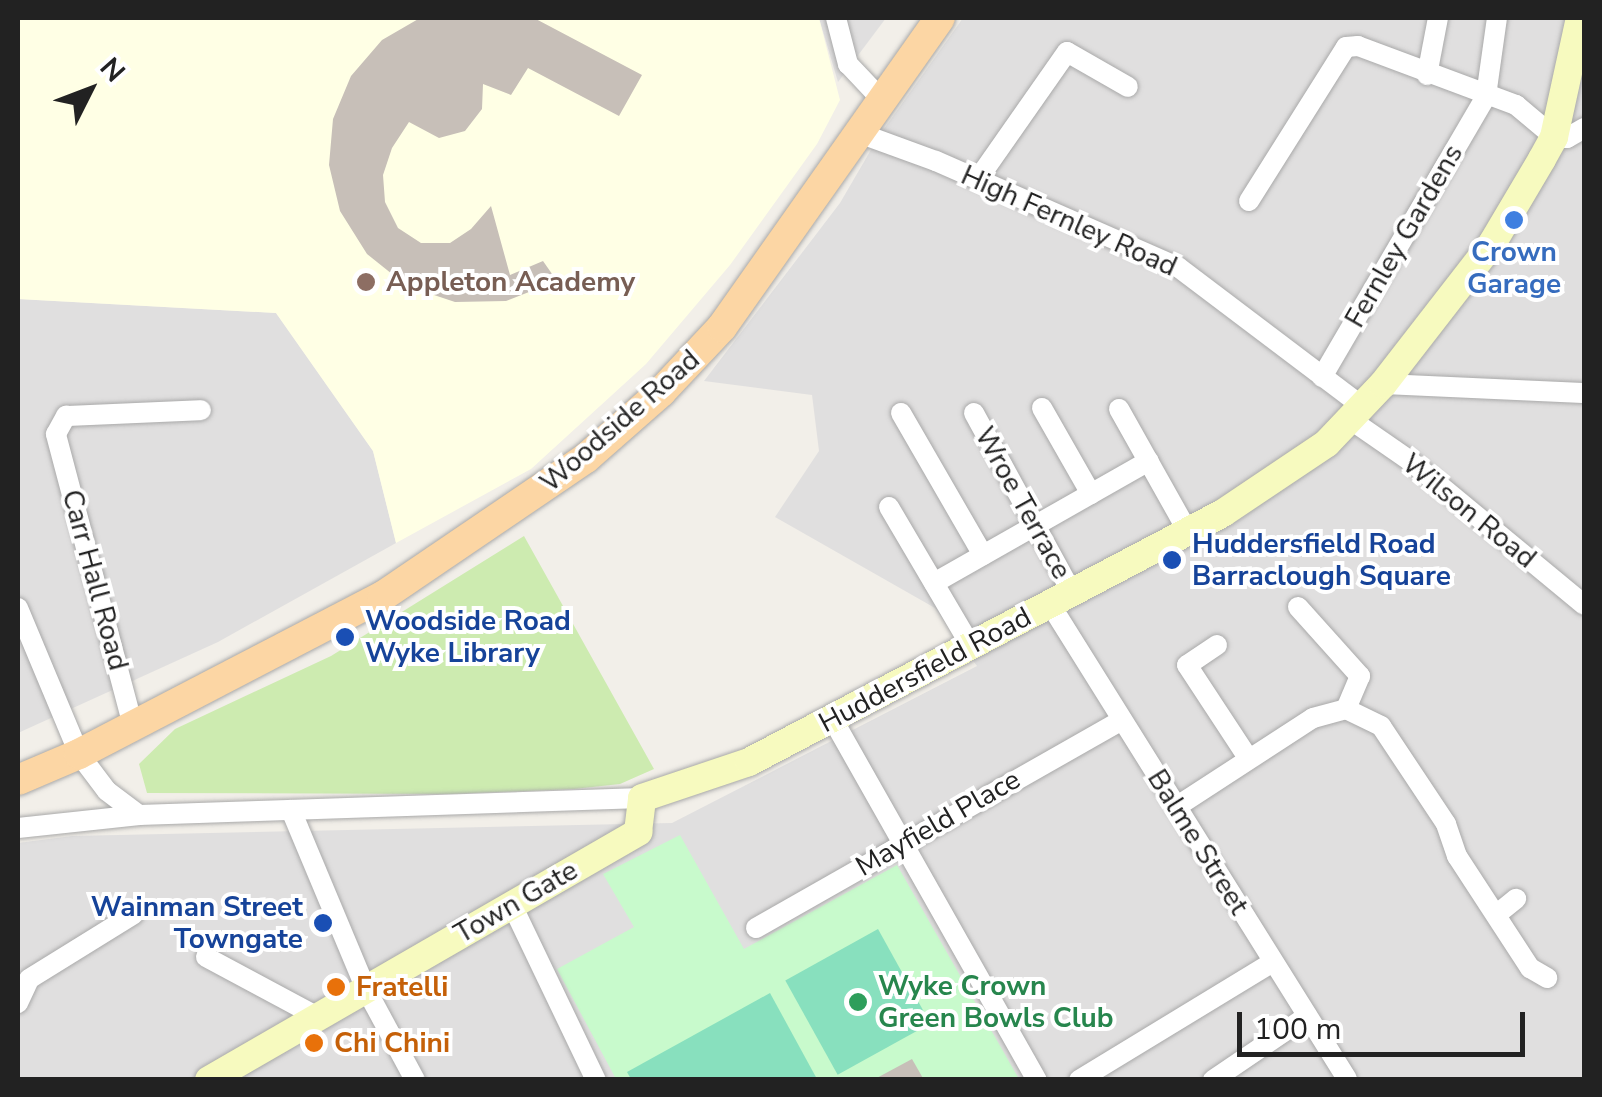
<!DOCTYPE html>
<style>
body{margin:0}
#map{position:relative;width:1602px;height:1097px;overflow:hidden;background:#f2efe9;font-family:"Nunito Sans",sans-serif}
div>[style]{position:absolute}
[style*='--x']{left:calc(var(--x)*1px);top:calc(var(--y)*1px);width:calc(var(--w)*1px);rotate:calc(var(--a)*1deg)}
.residential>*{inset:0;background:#e0dfdf}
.education>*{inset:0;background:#ffffe5}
.grass>*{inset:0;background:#cdebb0}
.park>*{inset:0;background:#c8facc}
.pitch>*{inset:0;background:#88e0be;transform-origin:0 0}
.building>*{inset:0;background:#c7bfb8}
.roads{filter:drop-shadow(0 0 2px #a9a9a9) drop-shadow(0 0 2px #a9a9a9)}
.minor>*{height:20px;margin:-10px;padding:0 10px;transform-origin:10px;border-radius:10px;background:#fff}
.secondary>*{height:28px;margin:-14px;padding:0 14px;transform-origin:14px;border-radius:14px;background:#f7fabf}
.primary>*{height:30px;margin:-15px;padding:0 15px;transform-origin:15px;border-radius:15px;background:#fcd6a4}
.dots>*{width:28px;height:28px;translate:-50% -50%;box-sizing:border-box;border:5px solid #fff;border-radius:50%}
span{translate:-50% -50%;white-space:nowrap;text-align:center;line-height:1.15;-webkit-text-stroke:8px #fff;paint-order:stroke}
.street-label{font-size:28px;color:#222}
.shop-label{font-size:28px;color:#366cbe;font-weight:700}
.education-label{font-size:28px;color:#785e54;font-weight:700}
.left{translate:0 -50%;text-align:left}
.transit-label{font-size:28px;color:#164399;font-weight:700}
.right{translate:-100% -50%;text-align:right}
.leisure-label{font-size:28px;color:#27864d;font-weight:700}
.food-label{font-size:28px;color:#c56008;font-weight:700}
.frame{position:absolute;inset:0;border:20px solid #222;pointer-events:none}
.north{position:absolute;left:40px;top:40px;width:100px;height:100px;-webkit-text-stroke:8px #fff;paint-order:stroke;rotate:48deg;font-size:28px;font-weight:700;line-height:40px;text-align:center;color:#222}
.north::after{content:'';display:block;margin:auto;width:35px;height:45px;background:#222;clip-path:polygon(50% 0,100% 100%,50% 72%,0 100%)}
.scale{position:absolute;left:1237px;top:1012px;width:288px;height:45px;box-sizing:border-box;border:5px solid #222;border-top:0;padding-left:12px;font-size:30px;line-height:35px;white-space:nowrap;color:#222;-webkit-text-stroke:8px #fff;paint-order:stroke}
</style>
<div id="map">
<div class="residential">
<div style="clip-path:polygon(819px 18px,886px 18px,838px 82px)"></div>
<div style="clip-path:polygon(963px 18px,1584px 18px,1584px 1079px,18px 1079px,18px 843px,72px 836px,672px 823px,977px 666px,935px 608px,775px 517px,819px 451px,812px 395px,704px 381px,840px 203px,879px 136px)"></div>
<div style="clip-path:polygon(18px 299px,276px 313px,373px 451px,396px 543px,218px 642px,18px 733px)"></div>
</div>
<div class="education">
<div style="clip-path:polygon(18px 18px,819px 18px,840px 100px,817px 144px,730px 265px,646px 364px,531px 469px,396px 543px,373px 451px,276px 313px,18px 299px)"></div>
</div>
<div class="grass">
<div style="clip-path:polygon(524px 536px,654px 769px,620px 784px,574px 789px,451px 794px,147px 793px,139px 764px,175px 729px,331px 656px)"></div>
</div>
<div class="park">
<div style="clip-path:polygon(680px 835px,744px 949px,897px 865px,1019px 1079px,616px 1079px,557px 969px,634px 927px,603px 874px)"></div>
</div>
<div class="pitch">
<div style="left:878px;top:929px;width:108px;height:106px;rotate:61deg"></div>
<div style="clip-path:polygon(770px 993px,817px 1079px,631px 1079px,627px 1072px)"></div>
</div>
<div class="building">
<div style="clip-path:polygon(420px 18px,534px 18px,642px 75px,619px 116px,528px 68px,511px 95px,483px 84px,482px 109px,465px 131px,439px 138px,409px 122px,392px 148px,383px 175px,385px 202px,398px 228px,421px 243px,450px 243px,471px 229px,491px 206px,510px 275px,543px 261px,557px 281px,506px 301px,455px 302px,407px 286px,367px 254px,340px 211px,329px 165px,333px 119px,351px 76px,382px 40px)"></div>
<div style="clip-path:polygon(912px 1059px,924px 1080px,873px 1080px)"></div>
</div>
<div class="roads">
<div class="minor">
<div style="--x:836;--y:18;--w:48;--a:75.4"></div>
<div style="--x:848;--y:64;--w:50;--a:46.6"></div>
<div style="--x:1427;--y:75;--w:58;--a:-79.1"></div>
<div style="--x:859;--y:133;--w:82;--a:20"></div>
<div style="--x:936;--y:161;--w:264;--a:23.7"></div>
<div style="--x:1178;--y:267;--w:231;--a:37.1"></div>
<div style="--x:978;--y:179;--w:155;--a:-55"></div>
<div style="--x:1067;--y:52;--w:70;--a:29.8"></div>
<div style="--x:1249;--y:201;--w:182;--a:-57.8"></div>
<div style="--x:1346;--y:47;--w:12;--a:-5"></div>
<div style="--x:1358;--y:46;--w:169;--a:20.5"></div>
<div style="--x:1516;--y:105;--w:50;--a:40.1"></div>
<div style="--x:1554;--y:137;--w:13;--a:4"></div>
<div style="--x:1567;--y:138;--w:20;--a:-30"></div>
<div style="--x:1322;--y:377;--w:325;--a:-59.7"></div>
<div style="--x:1486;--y:96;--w:79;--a:-82"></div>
<div style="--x:1383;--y:384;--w:201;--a:2.6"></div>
<div style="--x:1042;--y:408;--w:99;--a:60.3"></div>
<div style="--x:1119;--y:409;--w:141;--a:60.7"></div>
<div style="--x:901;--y:413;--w:164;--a:60"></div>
<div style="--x:974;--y:413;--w:205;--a:61.4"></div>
<div style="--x:1351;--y:420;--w:70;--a:34.6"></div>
<div style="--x:1409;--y:460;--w:227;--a:39.6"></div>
<div style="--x:889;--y:507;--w:161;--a:59.5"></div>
<div style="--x:934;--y:583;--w:247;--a:-29.6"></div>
<div style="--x:1050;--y:604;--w:560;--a:57.98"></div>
<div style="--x:1298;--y:607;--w:93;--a:48.1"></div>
<div style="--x:1360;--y:676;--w:36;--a:113"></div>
<div style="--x:18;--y:608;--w:158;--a:67.3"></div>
<div style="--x:79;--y:754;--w:46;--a:52.9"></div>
<div style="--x:107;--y:791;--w:40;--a:37"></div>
<div style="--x:139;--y:815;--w:503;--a:-1.94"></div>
<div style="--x:1217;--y:645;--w:36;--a:146"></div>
<div style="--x:1187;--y:665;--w:111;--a:56.7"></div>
<div style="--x:832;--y:718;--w:416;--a:60.5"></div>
<div style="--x:133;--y:726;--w:302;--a:-104.8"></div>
<div style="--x:56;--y:434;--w:21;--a:-61"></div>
<div style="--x:66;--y:416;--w:135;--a:-2.5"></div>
<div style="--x:1176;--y:807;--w:163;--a:-33"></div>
<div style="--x:1313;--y:718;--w:34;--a:-15"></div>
<div style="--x:1346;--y:709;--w:39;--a:26"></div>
<div style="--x:1381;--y:726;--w:118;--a:56.4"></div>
<div style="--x:1446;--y:824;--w:34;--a:71"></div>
<div style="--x:1457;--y:856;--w:134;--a:56.9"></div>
<div style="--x:1530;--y:968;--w:20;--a:30"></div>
<div style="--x:291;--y:810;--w:194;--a:67.3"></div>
<div style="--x:366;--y:989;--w:103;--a:61.7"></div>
<div style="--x:18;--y:828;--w:122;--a:-6.1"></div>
<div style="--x:512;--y:905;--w:194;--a:64.4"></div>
<div style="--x:1496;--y:915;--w:26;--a:-39"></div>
<div style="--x:756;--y:928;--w:421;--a:-29.6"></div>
<div style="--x:206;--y:957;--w:127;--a:28.2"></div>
<div style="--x:18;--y:1003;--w:26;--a:-65"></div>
<div style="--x:29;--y:979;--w:123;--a:-31.8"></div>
<div style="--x:1079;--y:1080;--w:227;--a:-31.3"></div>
<div style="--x:1213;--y:1080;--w:114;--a:-34.2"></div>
</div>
<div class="secondary">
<div style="--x:209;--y:1080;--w:496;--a:-30"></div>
<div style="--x:638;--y:832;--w:34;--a:-83"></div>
<div style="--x:642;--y:798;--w:113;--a:-18.6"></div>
<div style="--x:749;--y:762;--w:535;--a:-27.71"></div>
<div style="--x:1223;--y:513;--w:125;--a:-33.9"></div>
<div style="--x:1327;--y:443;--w:81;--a:-46.5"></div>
<div style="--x:1383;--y:384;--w:180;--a:-52.2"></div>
<div style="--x:1493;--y:242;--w:96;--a:-59.4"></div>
<div style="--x:1542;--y:159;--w:25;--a:-61"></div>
<div style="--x:1554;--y:137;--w:122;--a:-77.7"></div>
</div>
<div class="primary">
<div style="--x:18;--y:780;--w:66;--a:-23.1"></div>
<div style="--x:79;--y:754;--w:343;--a:-27.5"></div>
<div style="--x:383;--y:596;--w:245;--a:-34.2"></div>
<div style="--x:586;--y:458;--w:100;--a:-41.3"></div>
<div style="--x:661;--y:392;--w:89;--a:-46.8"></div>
<div style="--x:722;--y:327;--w:378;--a:-54.8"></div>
</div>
</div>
<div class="dots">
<div style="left:1514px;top:220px;background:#3f7fe0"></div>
<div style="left:366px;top:282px;background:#8d6e63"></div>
<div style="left:1172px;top:560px;background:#1a4fb4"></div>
<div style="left:345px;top:637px;background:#1a4fb4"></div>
<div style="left:323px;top:923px;background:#1a4fb4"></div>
<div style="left:336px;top:987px;background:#e8710a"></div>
<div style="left:858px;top:1002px;background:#2e9e5b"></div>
<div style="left:314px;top:1043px;background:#e8710a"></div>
</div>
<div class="street-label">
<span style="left:1069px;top:221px;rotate:24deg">High Fernley Road</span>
<span style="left:1404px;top:236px;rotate:-60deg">Fernley Gardens</span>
<span style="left:620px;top:421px;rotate:-41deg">Woodside Road</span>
<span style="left:1023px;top:503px;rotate:61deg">Wroe Terrace</span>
<span style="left:1469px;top:511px;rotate:39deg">Wilson Road</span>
<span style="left:95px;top:580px;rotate:75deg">Carr Hall Road</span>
<span style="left:925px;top:670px;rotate:-28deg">Huddersfield Road</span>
<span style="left:938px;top:823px;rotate:-30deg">Mayfield Place</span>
<span style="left:1198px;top:842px;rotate:58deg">Balme Street</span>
<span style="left:516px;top:902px;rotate:-30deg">Town Gate</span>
</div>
<div class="shop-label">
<span style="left:1514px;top:268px">Crown<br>Garage</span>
</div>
<div class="education-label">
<span class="left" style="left:386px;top:282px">Appleton Academy</span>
</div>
<div class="transit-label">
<span class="left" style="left:1192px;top:560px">Huddersfield Road<br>Barraclough Square</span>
<span class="left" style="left:365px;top:637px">Woodside Road<br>Wyke Library</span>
<span class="right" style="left:303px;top:923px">Wainman Street<br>Towngate</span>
</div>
<div class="leisure-label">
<span class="left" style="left:878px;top:1002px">Wyke Crown<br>Green Bowls Club</span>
</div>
<div class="food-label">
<span class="left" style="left:356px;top:987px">Fratelli</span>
<span class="left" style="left:334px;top:1043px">Chi Chini</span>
</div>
<div class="frame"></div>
<div class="north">N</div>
<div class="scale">100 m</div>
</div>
